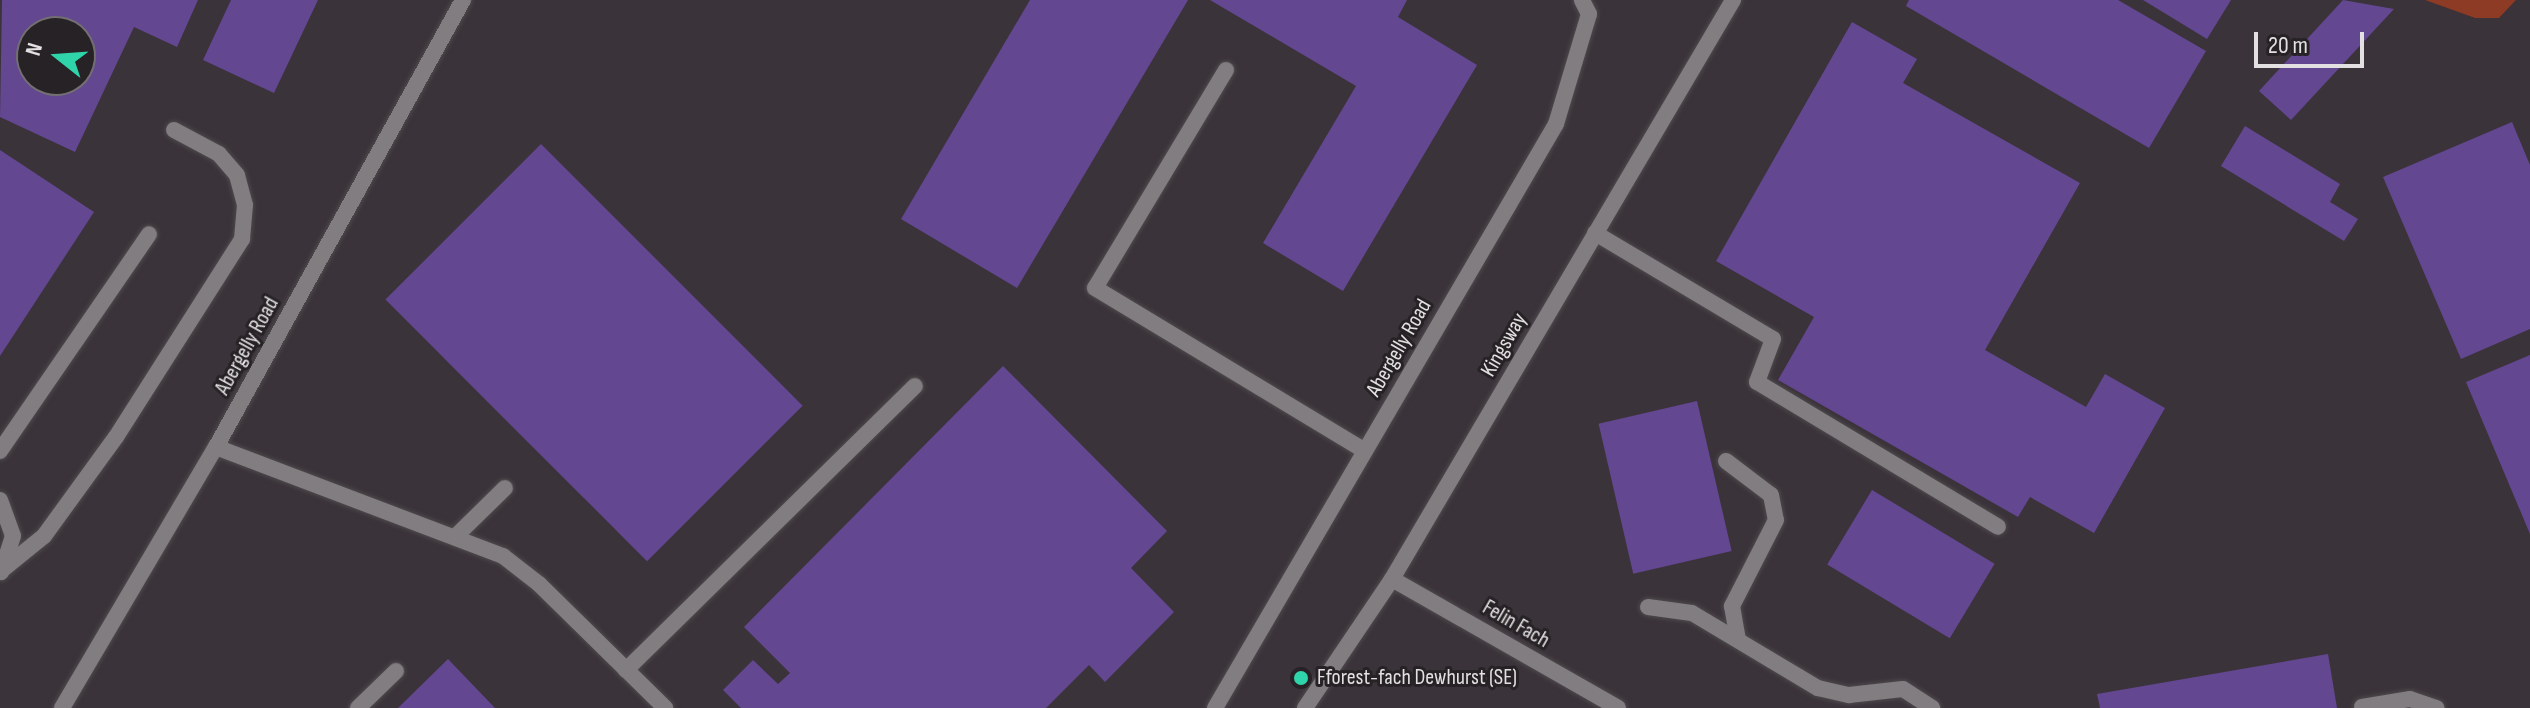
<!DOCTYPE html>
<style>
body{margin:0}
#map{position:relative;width:2530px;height:708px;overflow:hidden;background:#2f2c2f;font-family:"Sofia Sans Condensed",sans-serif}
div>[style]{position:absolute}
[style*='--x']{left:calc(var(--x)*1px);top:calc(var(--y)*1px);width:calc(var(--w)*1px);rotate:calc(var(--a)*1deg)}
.built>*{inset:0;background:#3b333a}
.forest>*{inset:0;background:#8e3b25}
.building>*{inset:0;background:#634791;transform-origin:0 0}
.roads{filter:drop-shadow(0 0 2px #4d4a4c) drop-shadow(0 0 2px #4d4a4c)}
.service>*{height:16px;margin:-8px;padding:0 8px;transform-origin:8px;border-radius:8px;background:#817d80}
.minor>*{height:16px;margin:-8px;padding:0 8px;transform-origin:8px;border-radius:8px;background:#817d80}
.dots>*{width:22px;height:22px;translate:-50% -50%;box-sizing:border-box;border:4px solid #262225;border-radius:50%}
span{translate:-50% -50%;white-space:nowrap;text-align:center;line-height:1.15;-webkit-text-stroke:6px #262225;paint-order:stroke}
.street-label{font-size:22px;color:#e3e0e2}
.poi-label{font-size:22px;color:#e3e0e2}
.left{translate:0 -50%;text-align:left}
.north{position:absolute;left:16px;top:16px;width:80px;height:80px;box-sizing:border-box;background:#262225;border:2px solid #726e71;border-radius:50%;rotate:287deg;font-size:22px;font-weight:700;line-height:32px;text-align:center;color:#e3e0e2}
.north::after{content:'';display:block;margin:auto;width:28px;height:36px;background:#30d4aa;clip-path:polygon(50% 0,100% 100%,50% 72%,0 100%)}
.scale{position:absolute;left:2254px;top:32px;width:110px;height:36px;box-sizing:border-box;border:4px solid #e3e0e2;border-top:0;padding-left:10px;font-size:24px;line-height:28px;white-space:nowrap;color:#e3e0e2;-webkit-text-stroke:6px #262225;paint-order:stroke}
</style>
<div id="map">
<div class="built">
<div style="clip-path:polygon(evenodd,0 0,2425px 0,2475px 18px,2499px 18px,2516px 0,2530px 0,2530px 708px,0 708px,0 0,32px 32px,80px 32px,80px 80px,32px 80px,32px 32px)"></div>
</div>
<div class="forest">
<div style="clip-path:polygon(2425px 0,2516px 0,2499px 18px,2475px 18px)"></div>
</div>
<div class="building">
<div style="clip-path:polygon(evenodd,2px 0,198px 0,177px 47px,134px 27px,75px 152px,0 117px,2px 0,32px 32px,80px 32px,80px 80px,32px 80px,32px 32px)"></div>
<div style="clip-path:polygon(231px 0,318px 0,274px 93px,203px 60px)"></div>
<div style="clip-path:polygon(1030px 0,1188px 0,1017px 288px,901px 219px)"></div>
<div style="clip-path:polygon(1210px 0,1407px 0,1398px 17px,1477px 65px,1343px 291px,1263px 243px,1356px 86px)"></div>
<div style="clip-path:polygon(1909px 0,2118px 0,2206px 51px,2149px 148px,1906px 6px)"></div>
<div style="clip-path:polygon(2143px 0,2231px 0,2207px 39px)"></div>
<div style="clip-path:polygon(2343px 0,2394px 9px,2291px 120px,2259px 91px)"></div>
<div style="clip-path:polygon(1852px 22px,1917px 59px,1903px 83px,2080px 183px,1985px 350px,2086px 407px,2105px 374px,2165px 408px,2094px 533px,2030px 497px,2018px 517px,1778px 380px,1814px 317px,1716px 261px)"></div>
<div style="clip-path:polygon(2512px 122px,2530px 165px,2530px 329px,2461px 359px,2383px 177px)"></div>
<div style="clip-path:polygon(2245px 126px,2340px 184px,2330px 202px,2358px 219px,2344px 241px,2221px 166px)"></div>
<div style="left:541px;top:144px;width:370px;height:220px;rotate:45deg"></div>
<div style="clip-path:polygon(0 150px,94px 212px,0 356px)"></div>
<div style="clip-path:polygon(2530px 355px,2530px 534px,2466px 382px)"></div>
<div style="clip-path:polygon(1003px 366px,1167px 531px,1131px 568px,1174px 612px,1105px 682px,1089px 665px,1046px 708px,741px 708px,723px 690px,753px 660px,778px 684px,790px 673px,744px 627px)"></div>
<div style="left:1697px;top:401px;width:154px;height:101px;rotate:77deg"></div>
<div style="left:1872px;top:490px;width:143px;height:87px;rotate:31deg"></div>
<div style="clip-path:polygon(2328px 654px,2337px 708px,2100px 708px,2097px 694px)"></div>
<div style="clip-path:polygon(448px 659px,495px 708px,398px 708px)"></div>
</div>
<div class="roads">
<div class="service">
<div style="--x:1226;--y:70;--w:254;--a:121"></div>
<div style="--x:1095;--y:288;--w:315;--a:31.1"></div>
<div style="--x:1595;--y:233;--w:207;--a:30.8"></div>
<div style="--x:1773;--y:339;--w:46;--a:110.4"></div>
<div style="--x:1757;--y:382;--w:281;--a:31"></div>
<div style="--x:216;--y:447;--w:307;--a:20.8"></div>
<div style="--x:503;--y:556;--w:46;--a:37.9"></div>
<div style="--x:539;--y:584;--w:177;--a:44.5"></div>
<div style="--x:0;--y:451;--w:263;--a:-55.5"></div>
<div style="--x:1726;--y:461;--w:56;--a:37.1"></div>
<div style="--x:1771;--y:495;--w:25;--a:79"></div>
<div style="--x:1776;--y:520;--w:97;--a:117.1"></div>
<div style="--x:1732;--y:606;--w:34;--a:80"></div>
<div style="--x:0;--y:500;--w:38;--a:70"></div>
<div style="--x:13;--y:536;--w:38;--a:108"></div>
<div style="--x:457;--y:535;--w:67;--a:-44.4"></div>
<div style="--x:2;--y:570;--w:54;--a:-39"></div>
<div style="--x:44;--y:536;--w:122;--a:-54"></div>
<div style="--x:116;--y:437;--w:235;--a:-57.5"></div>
<div style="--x:242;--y:239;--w:34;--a:-85"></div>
<div style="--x:245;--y:205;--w:31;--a:-105"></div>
<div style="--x:237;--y:175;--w:28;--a:-131"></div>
<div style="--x:219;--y:154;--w:51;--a:-151.9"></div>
<div style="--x:1648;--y:607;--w:44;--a:7.8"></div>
<div style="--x:1692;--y:613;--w:147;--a:30.8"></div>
<div style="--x:1818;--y:688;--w:32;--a:13"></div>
<div style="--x:1849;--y:695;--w:54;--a:-6.3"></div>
<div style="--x:1903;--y:689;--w:35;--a:33"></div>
<div style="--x:626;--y:670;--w:405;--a:-44.5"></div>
<div style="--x:2362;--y:707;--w:49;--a:-9.5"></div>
<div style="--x:2410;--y:699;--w:28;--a:19"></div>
<div style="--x:358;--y:708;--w:53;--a:-44.2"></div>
</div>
<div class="minor">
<div style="--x:1392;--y:579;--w:260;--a:29.7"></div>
<div style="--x:62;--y:708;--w:303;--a:-59.5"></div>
<div style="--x:216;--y:447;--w:511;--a:-61.08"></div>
<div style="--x:1215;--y:708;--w:676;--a:-59.72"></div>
<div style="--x:1556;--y:124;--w:115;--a:-73.3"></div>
<div style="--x:1589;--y:14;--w:16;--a:-117"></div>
<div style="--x:1305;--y:708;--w:156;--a:-56"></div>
<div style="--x:1392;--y:579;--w:672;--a:-59.5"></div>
</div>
</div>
<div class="dots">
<div style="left:1301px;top:678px;background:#30d4aa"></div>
</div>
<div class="street-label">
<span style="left:1504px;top:345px;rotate:-60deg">Kingsway</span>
<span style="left:247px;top:346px;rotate:-61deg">Abergelly Road</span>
<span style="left:1399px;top:348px;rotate:-60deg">Abergelly Road</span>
<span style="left:1516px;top:624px;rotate:30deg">Felin Fach</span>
</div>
<div class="poi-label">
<span class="left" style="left:1317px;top:678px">Fforest-fach Dewhurst (SE)</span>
</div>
<div class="north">N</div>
<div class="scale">20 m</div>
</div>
